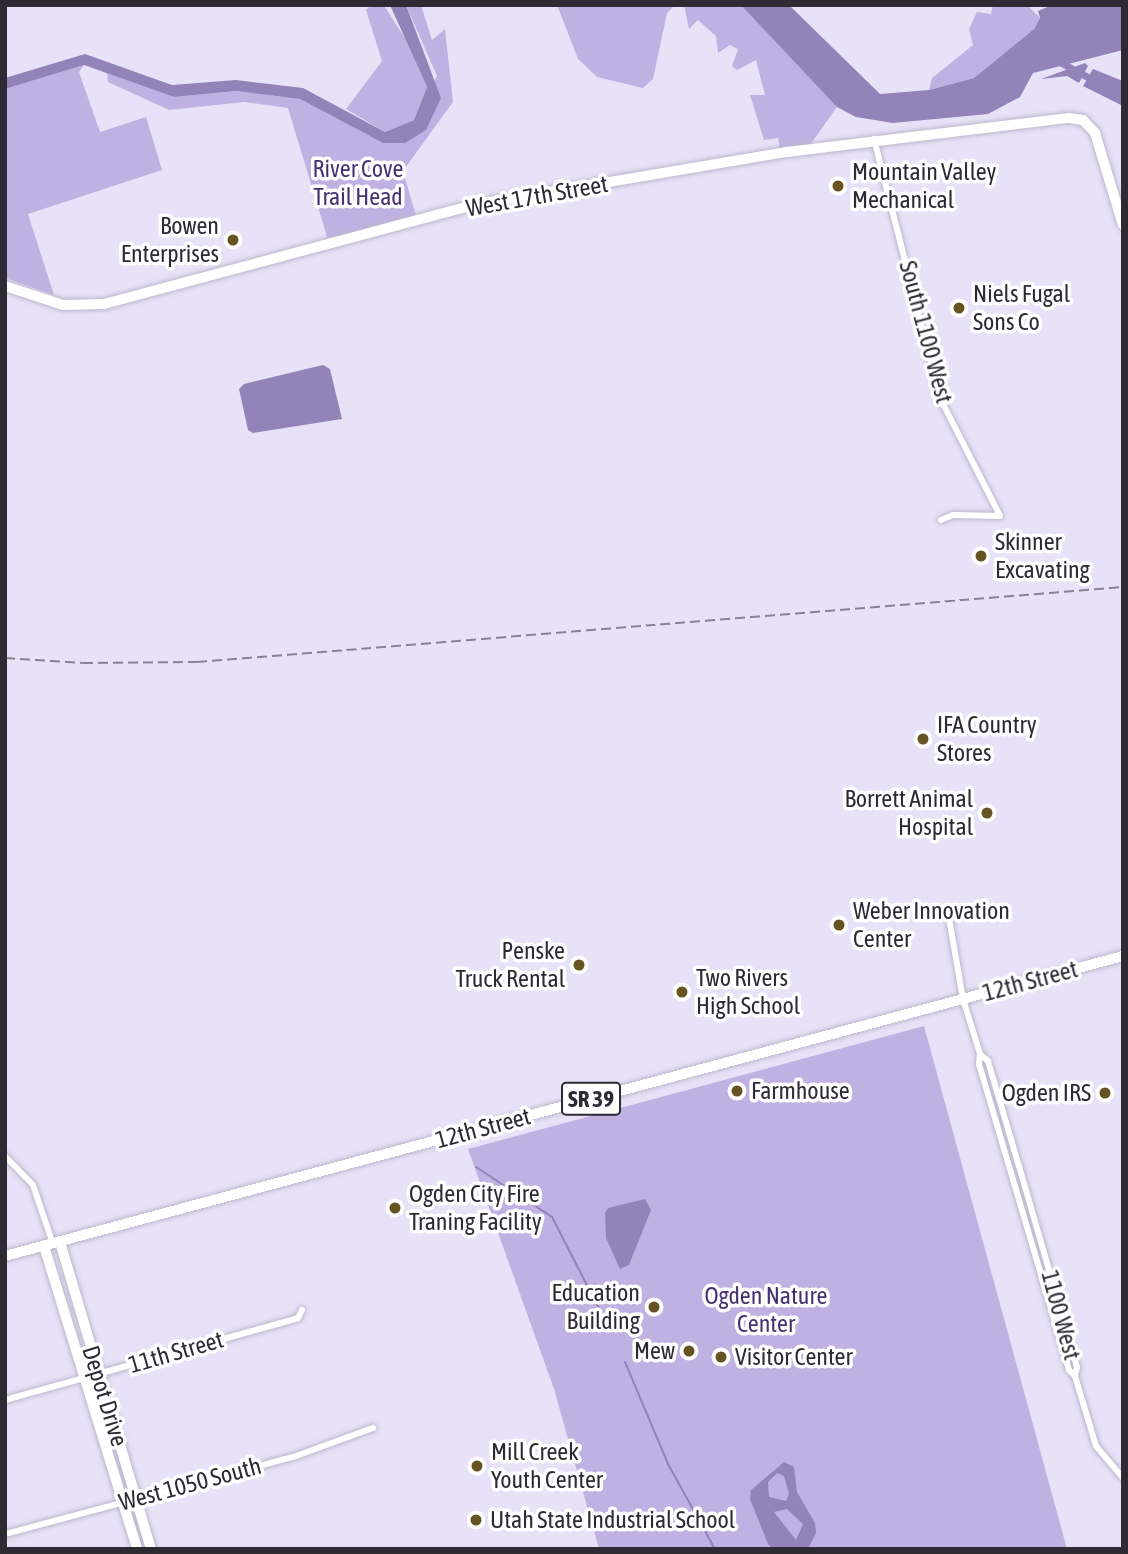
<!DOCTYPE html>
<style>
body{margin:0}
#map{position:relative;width:1128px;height:1554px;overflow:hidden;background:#e8e2f8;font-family:"Asap Condensed",sans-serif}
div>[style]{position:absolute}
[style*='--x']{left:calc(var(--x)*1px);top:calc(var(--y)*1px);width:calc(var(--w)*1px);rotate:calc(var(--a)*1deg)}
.green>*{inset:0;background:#bfb2e2}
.water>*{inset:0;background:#9383b9}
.stream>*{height:2px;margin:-1px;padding:0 1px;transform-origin:1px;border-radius:1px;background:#9383b9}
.canal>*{height:7px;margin:-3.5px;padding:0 3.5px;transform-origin:3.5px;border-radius:3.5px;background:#9383b9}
.roads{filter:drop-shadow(0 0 2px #bcb7cc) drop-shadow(0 0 2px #bcb7cc)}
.street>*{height:6px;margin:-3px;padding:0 3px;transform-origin:3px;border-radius:3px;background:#fff}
.secondary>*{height:10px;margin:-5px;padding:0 5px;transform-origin:5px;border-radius:5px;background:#fff}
.primary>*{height:10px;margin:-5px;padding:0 5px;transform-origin:5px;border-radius:5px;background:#fff}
.rail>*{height:2px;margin-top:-1px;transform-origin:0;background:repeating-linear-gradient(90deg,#868291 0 10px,transparent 0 15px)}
.dots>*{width:19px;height:19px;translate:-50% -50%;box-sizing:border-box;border:4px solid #fff;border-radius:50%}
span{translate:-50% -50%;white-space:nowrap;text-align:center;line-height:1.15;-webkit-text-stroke:7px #fff;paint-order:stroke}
.shield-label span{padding:2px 5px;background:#fff;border:2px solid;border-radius:5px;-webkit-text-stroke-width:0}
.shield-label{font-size:23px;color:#2d2a33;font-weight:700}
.park-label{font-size:24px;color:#473072}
.poi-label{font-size:24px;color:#2d2a33}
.left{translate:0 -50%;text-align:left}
.right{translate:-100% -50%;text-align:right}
.street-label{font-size:24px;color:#2d2a33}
.frame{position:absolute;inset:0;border:7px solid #2d2a33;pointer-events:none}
</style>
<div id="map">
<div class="green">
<div style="clip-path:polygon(371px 5px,385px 7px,406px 40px,427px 87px,414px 120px,385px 132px,346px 109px,382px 61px,366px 10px)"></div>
<div style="clip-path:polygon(406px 5px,421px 5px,432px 40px,445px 29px,453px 102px,403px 171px,416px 216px,328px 240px,288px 108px,244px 102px,169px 110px,108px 82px,107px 73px,174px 97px,236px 91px,300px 99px,383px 143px,405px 143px,437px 76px)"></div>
<div style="clip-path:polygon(557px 5px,675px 5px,667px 13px,653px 79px,643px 88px,597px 77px,578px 59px)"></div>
<div style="clip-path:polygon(684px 5px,741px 5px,760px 21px,837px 107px,810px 145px,780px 150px,778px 138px,764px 140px,750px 95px,765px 95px,756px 60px,737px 70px,732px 66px,738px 49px,730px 45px,718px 53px,716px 36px,698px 20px,689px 29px)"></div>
<div style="clip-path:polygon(993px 5px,1027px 5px,1040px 18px,1034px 29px,974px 78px,929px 90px,932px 78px,973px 45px,969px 29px,977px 12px,991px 14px)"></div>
<div style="clip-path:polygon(84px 65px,79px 72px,100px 132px,146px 117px,162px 170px,28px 214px,54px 295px,5px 278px,5px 89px)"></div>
<div style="clip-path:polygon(924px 1026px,1067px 1549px,599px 1549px,554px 1389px,468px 1149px)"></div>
</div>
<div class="water">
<div style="clip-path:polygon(390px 5px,406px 5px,441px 98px,426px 130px,405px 143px,383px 143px,300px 99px,236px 91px,174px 97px,84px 65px,5px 89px,5px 78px,85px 54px,172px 85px,236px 80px,303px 88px,385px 132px,414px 120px,427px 87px)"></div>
<div style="clip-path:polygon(741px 5px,789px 5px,880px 94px,929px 90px,974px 78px,1034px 29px,1040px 18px,1038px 11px,1052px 5px,1123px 5px,1123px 50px,1033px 73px,1020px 97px,988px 114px,893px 123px,856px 117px,837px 107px)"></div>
<div style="clip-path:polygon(1085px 63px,1088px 66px,1079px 83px,1067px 76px,1041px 79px)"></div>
<div style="clip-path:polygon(1093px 69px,1123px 81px,1123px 106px,1083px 86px)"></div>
<div style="clip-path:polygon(323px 365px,330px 369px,342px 419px,253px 433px,248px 430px,239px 389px,244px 384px)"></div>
<div style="clip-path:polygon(645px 1199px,651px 1210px,629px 1265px,620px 1269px,606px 1238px,605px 1213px,608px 1208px)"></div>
<div style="clip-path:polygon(evenodd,784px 1462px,794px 1467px,797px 1492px,815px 1523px,816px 1533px,808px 1549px,773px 1549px,768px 1544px,750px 1499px,751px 1490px,784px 1462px,777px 1473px,784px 1476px,789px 1494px,786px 1501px,769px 1497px,768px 1482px,777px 1473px,784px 1462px,787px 1509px,803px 1524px,796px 1540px,774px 1512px,787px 1509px)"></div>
</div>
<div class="stream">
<div style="--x:476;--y:1167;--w:91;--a:33.3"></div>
<div style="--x:552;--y:1217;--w:120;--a:62.8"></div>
<div style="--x:625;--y:1362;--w:111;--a:67.1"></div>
<div style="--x:668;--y:1464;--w:97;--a:61.1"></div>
</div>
<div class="canal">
<div style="--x:1056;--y:60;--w:44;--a:28.3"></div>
</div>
<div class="roads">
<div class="street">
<div style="--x:874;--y:139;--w:267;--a:75.7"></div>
<div style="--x:940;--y:398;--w:132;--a:63"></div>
<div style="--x:941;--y:520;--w:13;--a:-23"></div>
<div style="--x:953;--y:515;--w:47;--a:1.2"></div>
<div style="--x:949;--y:918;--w:82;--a:80.2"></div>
<div style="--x:963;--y:999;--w:58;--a:72.8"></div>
<div style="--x:980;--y:1054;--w:10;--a:96"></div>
<div style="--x:979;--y:1064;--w:319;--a:73.6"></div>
<div style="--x:1069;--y:1370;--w:8;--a:45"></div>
<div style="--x:1075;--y:1376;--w:73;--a:73.3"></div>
<div style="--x:1096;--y:1446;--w:42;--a:49.8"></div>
<div style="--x:980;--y:1054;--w:11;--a:41"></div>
<div style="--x:988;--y:1061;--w:109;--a:73.6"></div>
<div style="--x:1019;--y:1166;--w:209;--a:73.9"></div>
<div style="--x:1077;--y:1367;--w:9;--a:103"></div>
<div style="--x:5;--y:1156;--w:40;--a:46"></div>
<div style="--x:33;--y:1185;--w:62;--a:71.3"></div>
<div style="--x:5;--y:1400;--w:304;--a:-15.6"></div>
<div style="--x:298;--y:1318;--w:9;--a:-63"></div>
<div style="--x:5;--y:1534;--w:301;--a:-15"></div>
<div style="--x:296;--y:1456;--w:82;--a:-20"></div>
</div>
<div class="secondary">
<div style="--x:5;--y:286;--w:61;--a:18.1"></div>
<div style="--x:63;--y:305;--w:41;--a:-1.4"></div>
<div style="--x:104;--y:304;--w:382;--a:-15"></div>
<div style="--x:473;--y:205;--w:318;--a:-9.6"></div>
<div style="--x:787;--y:152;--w:284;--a:-6.9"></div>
<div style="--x:1069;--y:118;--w:14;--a:8"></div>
<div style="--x:1083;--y:120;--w:18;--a:47"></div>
<div style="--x:1095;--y:133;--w:96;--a:73.1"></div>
<div style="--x:60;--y:1242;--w:320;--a:73.5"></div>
<div style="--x:44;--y:1246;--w:317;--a:72.9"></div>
</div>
<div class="primary">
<div style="--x:5;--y:1256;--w:1158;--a:-15.02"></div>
</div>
</div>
<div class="rail">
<div style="--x:5;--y:658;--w:78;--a:3.7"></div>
<div style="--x:83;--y:663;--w:114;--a:-0.5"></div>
<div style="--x:197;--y:662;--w:929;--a:-4.63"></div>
</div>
<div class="dots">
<div style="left:838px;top:186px;background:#675321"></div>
<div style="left:233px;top:240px;background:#675321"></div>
<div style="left:959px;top:308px;background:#675321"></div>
<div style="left:981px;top:556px;background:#675321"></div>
<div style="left:923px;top:739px;background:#675321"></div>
<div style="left:987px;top:813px;background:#675321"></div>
<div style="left:839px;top:925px;background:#675321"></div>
<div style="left:579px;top:965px;background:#675321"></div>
<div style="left:682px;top:992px;background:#675321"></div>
<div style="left:737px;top:1091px;background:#675321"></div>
<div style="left:1105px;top:1093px;background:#675321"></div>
<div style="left:395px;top:1208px;background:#675321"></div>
<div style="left:654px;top:1307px;background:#675321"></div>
<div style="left:689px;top:1351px;background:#675321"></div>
<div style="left:721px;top:1357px;background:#675321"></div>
<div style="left:477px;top:1466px;background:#675321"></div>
<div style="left:476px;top:1520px;background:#675321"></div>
</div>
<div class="shield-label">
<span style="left:591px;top:1099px">SR 39</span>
</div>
<div class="park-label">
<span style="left:358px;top:183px">River Cove<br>Trail Head</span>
<span style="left:766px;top:1310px">Ogden Nature<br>Center</span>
</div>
<div class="poi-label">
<span class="left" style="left:852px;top:186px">Mountain Valley<br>Mechanical</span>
<span class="right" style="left:219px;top:240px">Bowen<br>Enterprises</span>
<span class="left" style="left:973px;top:308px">Niels Fugal<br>Sons Co</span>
<span class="left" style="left:995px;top:556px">Skinner<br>Excavating</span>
<span class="left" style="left:937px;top:739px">IFA Country<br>Stores</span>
<span class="right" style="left:973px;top:813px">Borrett Animal<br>Hospital</span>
<span class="left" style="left:853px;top:925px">Weber Innovation<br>Center</span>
<span class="right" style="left:565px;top:965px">Penske<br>Truck Rental</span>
<span class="left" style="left:696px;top:992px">Two Rivers<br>High School</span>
<span class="left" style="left:751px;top:1091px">Farmhouse</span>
<span class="right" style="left:1091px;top:1093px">Ogden IRS</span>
<span class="left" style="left:409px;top:1208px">Ogden City Fire<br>Traning Facility</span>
<span class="right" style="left:640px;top:1307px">Education<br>Building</span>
<span class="right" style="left:675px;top:1351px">Mew</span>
<span class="left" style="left:735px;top:1357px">Visitor Center</span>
<span class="left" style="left:491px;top:1466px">Mill Creek<br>Youth Center</span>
<span class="left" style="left:490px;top:1520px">Utah State Industrial School</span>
</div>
<div class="street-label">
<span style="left:537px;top:196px;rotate:-10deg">West 17th Street</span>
<span style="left:926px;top:332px;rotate:75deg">South 1100 West</span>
<span style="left:1030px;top:981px;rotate:-15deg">12th Street</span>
<span style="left:483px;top:1128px;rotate:-15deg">12th Street</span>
<span style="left:1061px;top:1315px;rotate:75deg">1100 West</span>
<span style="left:176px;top:1352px;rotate:-16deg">11th Street</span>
<span style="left:105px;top:1396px;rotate:73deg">Depot Drive</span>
<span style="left:190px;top:1484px;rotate:-15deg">West 1050 South</span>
</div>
<div class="frame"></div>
</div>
